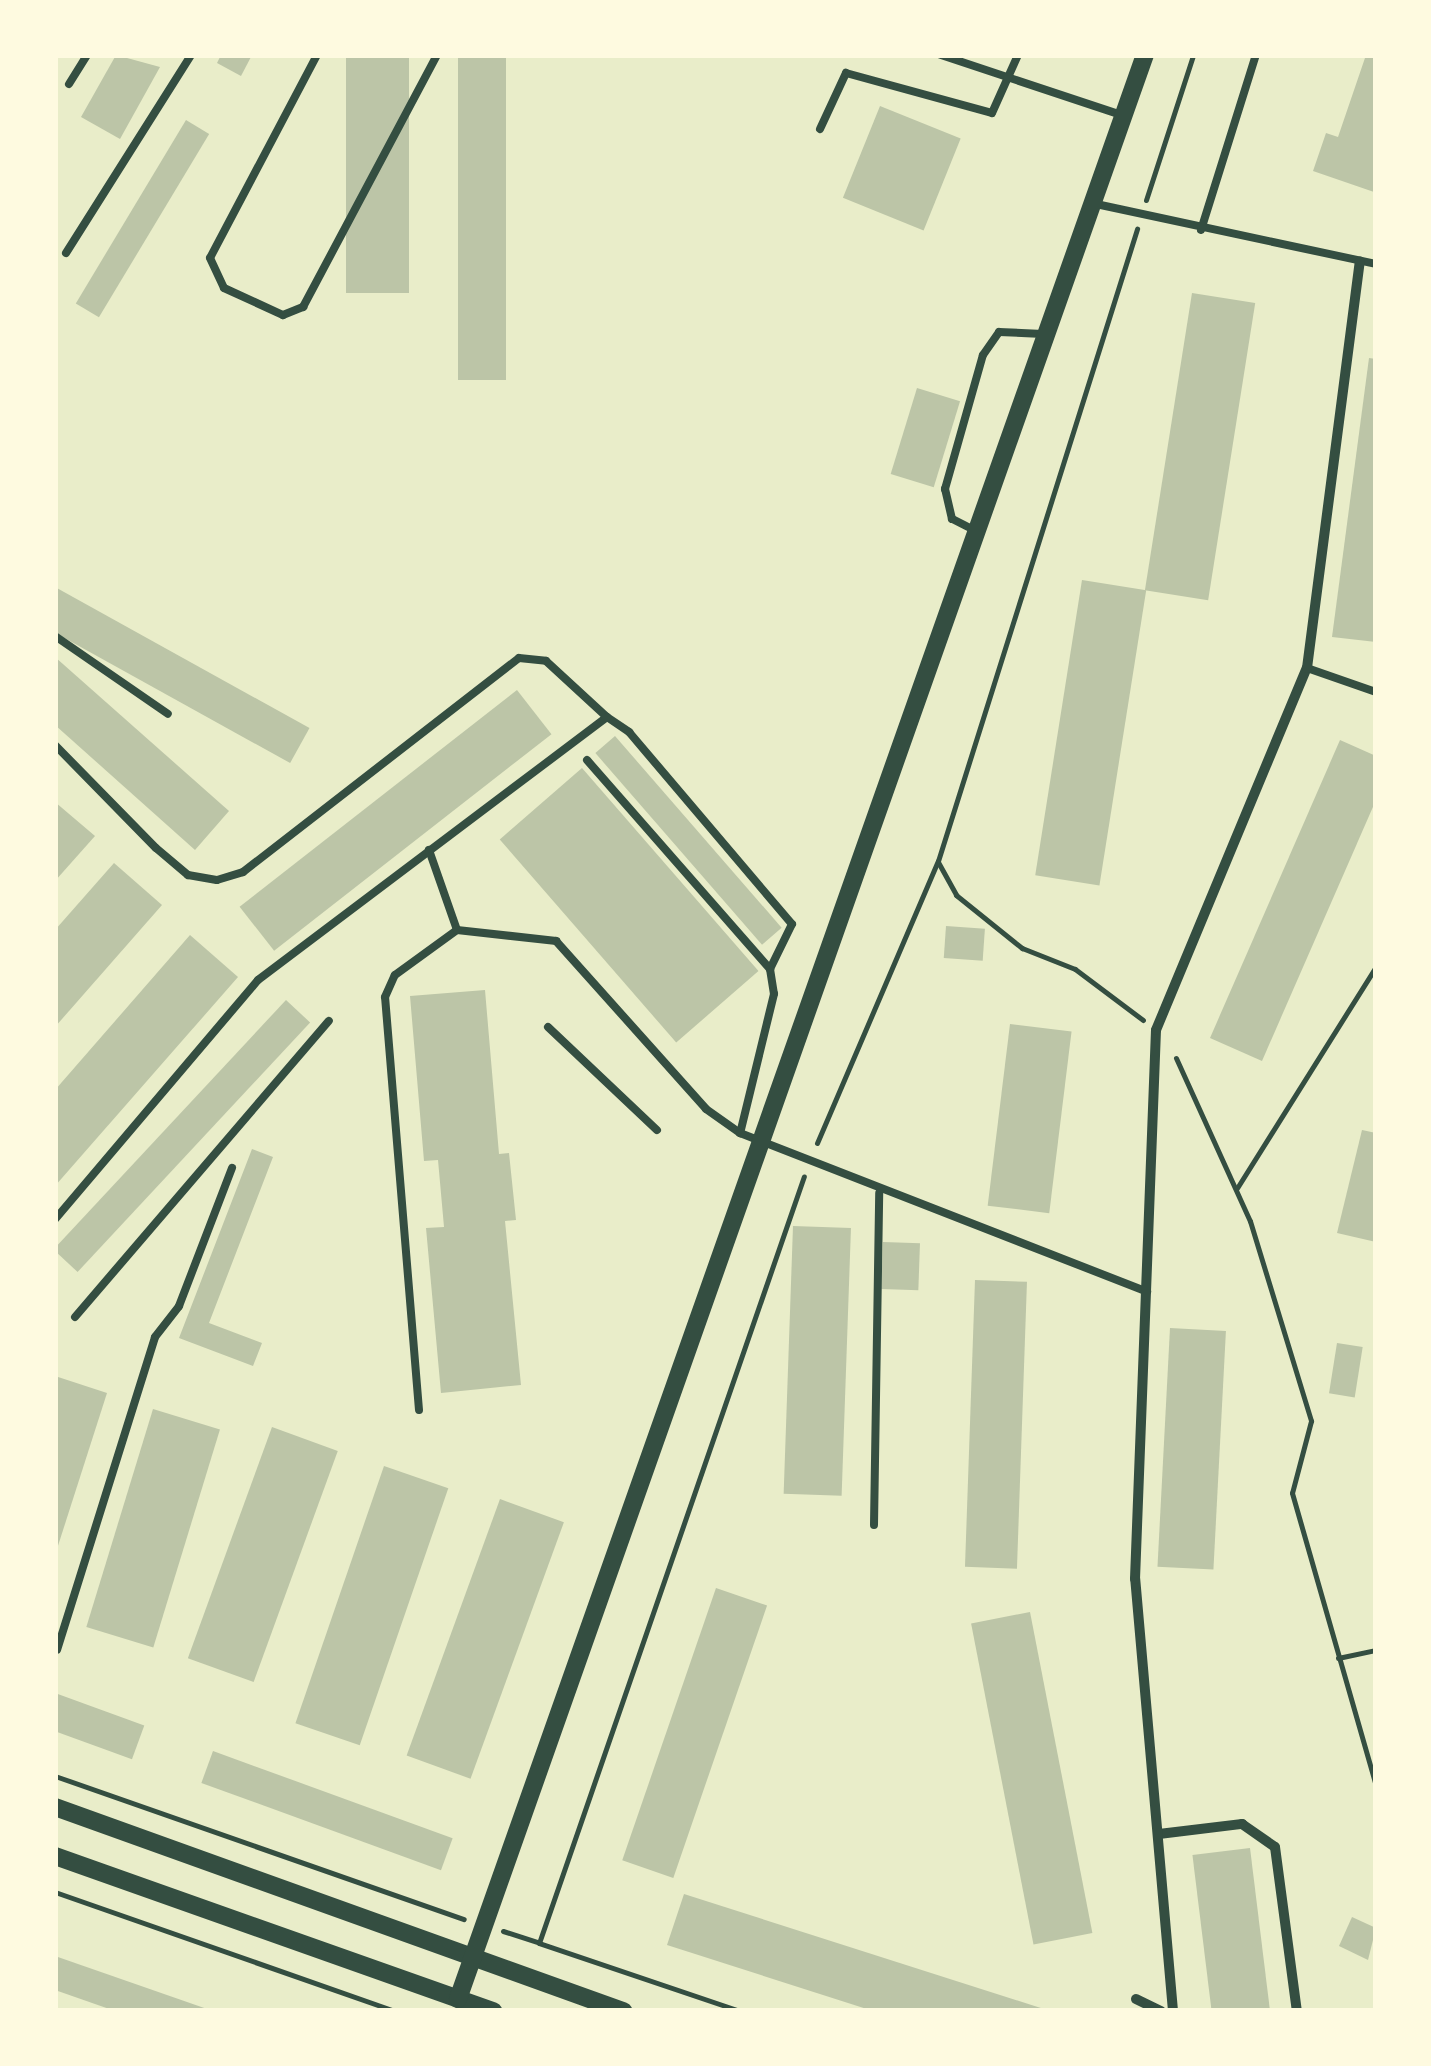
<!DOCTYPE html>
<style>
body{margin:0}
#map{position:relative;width:1431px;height:2066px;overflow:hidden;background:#e9edc9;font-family:Roboto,sans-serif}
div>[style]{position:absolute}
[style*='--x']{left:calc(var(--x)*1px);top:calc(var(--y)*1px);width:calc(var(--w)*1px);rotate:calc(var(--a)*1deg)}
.building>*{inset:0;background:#bcc5a7;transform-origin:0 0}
.path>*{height:5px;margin:-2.5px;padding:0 2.5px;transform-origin:2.5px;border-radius:2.5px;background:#344e41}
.service>*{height:8px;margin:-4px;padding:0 4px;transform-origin:4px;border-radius:4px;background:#344e41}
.minor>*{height:10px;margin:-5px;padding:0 5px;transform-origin:5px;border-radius:5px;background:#344e41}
.tertiary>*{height:18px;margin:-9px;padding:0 9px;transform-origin:9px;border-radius:9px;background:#344e41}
span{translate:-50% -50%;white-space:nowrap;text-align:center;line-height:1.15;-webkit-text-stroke:8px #fefae0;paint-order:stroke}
.frame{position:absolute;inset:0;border:58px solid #fefae0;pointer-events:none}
</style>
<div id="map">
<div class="building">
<div style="clip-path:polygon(116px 55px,160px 67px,120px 139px,81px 117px)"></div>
<div style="clip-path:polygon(221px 55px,252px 55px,241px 76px,217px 63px)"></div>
<div style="left:346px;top:55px;width:63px;height:238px"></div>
<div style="left:458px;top:55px;width:48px;height:325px"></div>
<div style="clip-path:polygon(1366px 55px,1376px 55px,1374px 192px,1313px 171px,1326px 133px,1338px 137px)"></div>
<div style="left:880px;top:106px;width:87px;height:99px;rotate:22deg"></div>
<div style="left:186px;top:120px;width:27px;height:214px;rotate:31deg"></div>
<div style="left:1192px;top:293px;width:64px;height:301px;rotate:9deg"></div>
<div style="clip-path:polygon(1369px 358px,1376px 359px,1376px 642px,1332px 637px)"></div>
<div style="left:917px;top:388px;width:45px;height:90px;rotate:17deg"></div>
<div style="left:1082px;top:580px;width:65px;height:299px;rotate:9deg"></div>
<div style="left:55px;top:587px;width:291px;height:40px;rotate:29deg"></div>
<div style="clip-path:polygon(55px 657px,229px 811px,195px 850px,55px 725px)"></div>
<div style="left:517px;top:690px;width:56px;height:352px;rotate:52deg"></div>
<div style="left:615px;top:736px;width:254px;height:26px;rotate:49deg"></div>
<div style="clip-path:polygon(1340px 740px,1376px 756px,1376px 800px,1262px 1061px,1210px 1038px)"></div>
<div style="left:582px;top:768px;width:269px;height:109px;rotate:49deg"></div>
<div style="clip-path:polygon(55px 802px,95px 836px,55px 881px)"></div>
<div style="clip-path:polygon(114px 863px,162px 905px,55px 1027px,55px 930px)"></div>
<div style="left:946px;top:926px;width:39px;height:32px;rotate:4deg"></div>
<div style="clip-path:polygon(190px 935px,238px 977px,55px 1186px,55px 1090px)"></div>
<div style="clip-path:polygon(485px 990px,499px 1154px,509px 1153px,516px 1220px,505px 1221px,521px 1385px,441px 1393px,426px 1228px,444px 1227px,438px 1160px,424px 1161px,410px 996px)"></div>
<div style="left:286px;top:1000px;width:33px;height:341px;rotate:43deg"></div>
<div style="left:1010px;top:1024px;width:62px;height:183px;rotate:7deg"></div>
<div style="clip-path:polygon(1362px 1130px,1376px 1133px,1376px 1242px,1337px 1233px)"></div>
<div style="clip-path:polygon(252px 1149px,273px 1157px,209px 1323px,262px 1343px,253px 1366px,179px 1338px)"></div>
<div style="left:793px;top:1226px;width:58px;height:268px;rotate:2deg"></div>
<div style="left:883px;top:1242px;width:37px;height:47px;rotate:2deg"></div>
<div style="left:975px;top:1280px;width:52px;height:287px;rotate:2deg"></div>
<div style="left:1170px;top:1328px;width:56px;height:239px;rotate:3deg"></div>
<div style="left:1337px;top:1343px;width:26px;height:51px;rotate:9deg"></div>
<div style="clip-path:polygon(55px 1376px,107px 1393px,56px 1552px,55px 1552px)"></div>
<div style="left:153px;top:1409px;width:70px;height:228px;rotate:17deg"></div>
<div style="left:272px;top:1427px;width:70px;height:246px;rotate:20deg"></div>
<div style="left:384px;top:1466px;width:68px;height:272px;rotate:19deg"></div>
<div style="left:500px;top:1499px;width:68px;height:273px;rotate:20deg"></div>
<div style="left:716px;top:1588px;width:54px;height:288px;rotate:19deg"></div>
<div style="left:1030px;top:1612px;width:327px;height:60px;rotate:79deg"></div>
<div style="left:55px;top:1693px;width:95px;height:36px;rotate:20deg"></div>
<div style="left:213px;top:1751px;width:255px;height:34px;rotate:20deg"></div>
<div style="left:1250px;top:1848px;width:164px;height:58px;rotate:83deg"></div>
<div style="clip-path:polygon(684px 1894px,1047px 2010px,1047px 2011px,873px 2011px,667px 1945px)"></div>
<div style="clip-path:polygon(1352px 1917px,1376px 1928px,1368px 1960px,1339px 1946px)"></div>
<div style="clip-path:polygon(55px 1956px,210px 2010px,210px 2011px,115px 2011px,55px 1990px)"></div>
</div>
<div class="path">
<div style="--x:1146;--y:200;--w:152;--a:-72"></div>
<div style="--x:938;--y:862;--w:38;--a:61"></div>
<div style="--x:956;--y:895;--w:85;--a:38.8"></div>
<div style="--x:1022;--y:948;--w:57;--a:21.6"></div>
<div style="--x:1075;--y:969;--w:85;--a:36.9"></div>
<div style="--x:1176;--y:1058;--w:179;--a:65.6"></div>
<div style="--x:1250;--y:1221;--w:209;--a:73"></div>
<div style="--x:1311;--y:1421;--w:74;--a:104.8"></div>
<div style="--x:1292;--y:1493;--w:304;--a:74"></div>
<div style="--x:817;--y:1143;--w:307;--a:-66.8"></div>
<div style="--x:938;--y:861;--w:663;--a:-72.52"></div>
<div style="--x:1237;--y:1188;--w:262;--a:-57.9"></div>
<div style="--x:1338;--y:1658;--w:39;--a:-12"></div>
<div style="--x:55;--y:1776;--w:433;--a:19.3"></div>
<div style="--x:55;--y:1892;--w:360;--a:19.3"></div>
<div style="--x:503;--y:1931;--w:38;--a:18"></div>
<div style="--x:740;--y:2011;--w:212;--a:-161.3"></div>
<div style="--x:539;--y:1943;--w:811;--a:-70.94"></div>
</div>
<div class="service">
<div style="--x:317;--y:55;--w:229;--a:117.8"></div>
<div style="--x:210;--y:258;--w:33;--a:65"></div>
<div style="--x:224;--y:288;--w:65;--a:24.6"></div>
<div style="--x:283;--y:315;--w:22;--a:-22"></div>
<div style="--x:303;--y:307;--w:285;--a:-62"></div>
<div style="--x:941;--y:55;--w:193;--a:18.4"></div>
<div style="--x:69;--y:84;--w:34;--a:-58"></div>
<div style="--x:820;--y:129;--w:62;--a:-65.1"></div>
<div style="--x:846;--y:73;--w:151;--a:15.3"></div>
<div style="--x:992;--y:113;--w:64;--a:-65.9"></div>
<div style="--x:1096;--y:204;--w:286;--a:12.1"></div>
<div style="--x:1201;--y:230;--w:183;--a:-72.6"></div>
<div style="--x:66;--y:253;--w:234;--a:-57.7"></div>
<div style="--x:976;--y:531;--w:27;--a:-153"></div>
<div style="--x:952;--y:519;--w:31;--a:-103"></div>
<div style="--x:945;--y:489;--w:139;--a:-74.2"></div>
<div style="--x:983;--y:355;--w:28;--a:-55"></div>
<div style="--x:999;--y:332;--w:44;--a:2.6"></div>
<div style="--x:55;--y:636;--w:137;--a:34.6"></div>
<div style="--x:1307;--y:668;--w:73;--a:19.2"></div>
<div style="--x:607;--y:717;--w:27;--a:34"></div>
<div style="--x:629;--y:732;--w:252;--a:49.7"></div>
<div style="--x:792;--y:924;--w:50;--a:116.1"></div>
<div style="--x:770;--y:969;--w:25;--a:81"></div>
<div style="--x:774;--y:994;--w:143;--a:103.7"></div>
<div style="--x:55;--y:745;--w:144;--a:45.6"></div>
<div style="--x:156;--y:848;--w:42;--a:40.2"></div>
<div style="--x:188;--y:875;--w:29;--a:10"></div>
<div style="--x:217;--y:880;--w:27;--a:-17"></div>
<div style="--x:243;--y:872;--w:349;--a:-37.8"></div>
<div style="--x:519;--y:658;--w:27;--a:6"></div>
<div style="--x:546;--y:661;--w:83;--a:42.6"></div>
<div style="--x:607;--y:717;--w:437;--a:143"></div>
<div style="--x:258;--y:980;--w:314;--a:130.3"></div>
<div style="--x:587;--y:760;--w:278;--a:48.8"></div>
<div style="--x:457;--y:930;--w:100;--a:6.3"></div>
<div style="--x:556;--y:941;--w:225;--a:48.2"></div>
<div style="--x:706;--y:1109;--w:42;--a:35.2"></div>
<div style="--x:740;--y:1133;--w:437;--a:21.3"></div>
<div style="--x:548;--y:1027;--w:150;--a:43.4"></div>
<div style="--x:75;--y:1317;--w:390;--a:-49.4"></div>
<div style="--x:419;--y:1410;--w:414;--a:-94.7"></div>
<div style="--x:385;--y:997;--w:24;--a:-66"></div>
<div style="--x:395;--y:975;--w:77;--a:-36"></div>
<div style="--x:457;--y:930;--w:85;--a:-109.3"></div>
<div style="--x:874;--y:1525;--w:332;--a:-89.1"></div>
<div style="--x:57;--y:1650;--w:328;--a:-72.6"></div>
<div style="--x:155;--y:1337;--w:39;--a:-52"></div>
<div style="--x:179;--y:1306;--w:148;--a:-69"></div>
</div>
<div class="minor">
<div style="--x:1159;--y:1834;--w:84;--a:-6.9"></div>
<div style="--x:1242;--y:1824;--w:40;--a:34.9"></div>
<div style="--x:1275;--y:1847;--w:165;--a:82.4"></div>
<div style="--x:1136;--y:1999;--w:28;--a:26"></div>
<div style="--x:1173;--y:2011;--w:434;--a:-95"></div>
<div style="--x:1135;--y:1579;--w:549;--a:-87.81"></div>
<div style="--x:1156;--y:1030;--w:392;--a:-67.4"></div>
<div style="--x:1307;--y:668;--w:410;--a:-82.6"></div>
</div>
<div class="tertiary">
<div style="--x:55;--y:1807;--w:604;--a:19.76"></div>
<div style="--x:55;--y:1856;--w:465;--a:19.5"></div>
<div style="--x:458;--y:1999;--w:2062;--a:-70.54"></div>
</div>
<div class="frame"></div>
</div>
